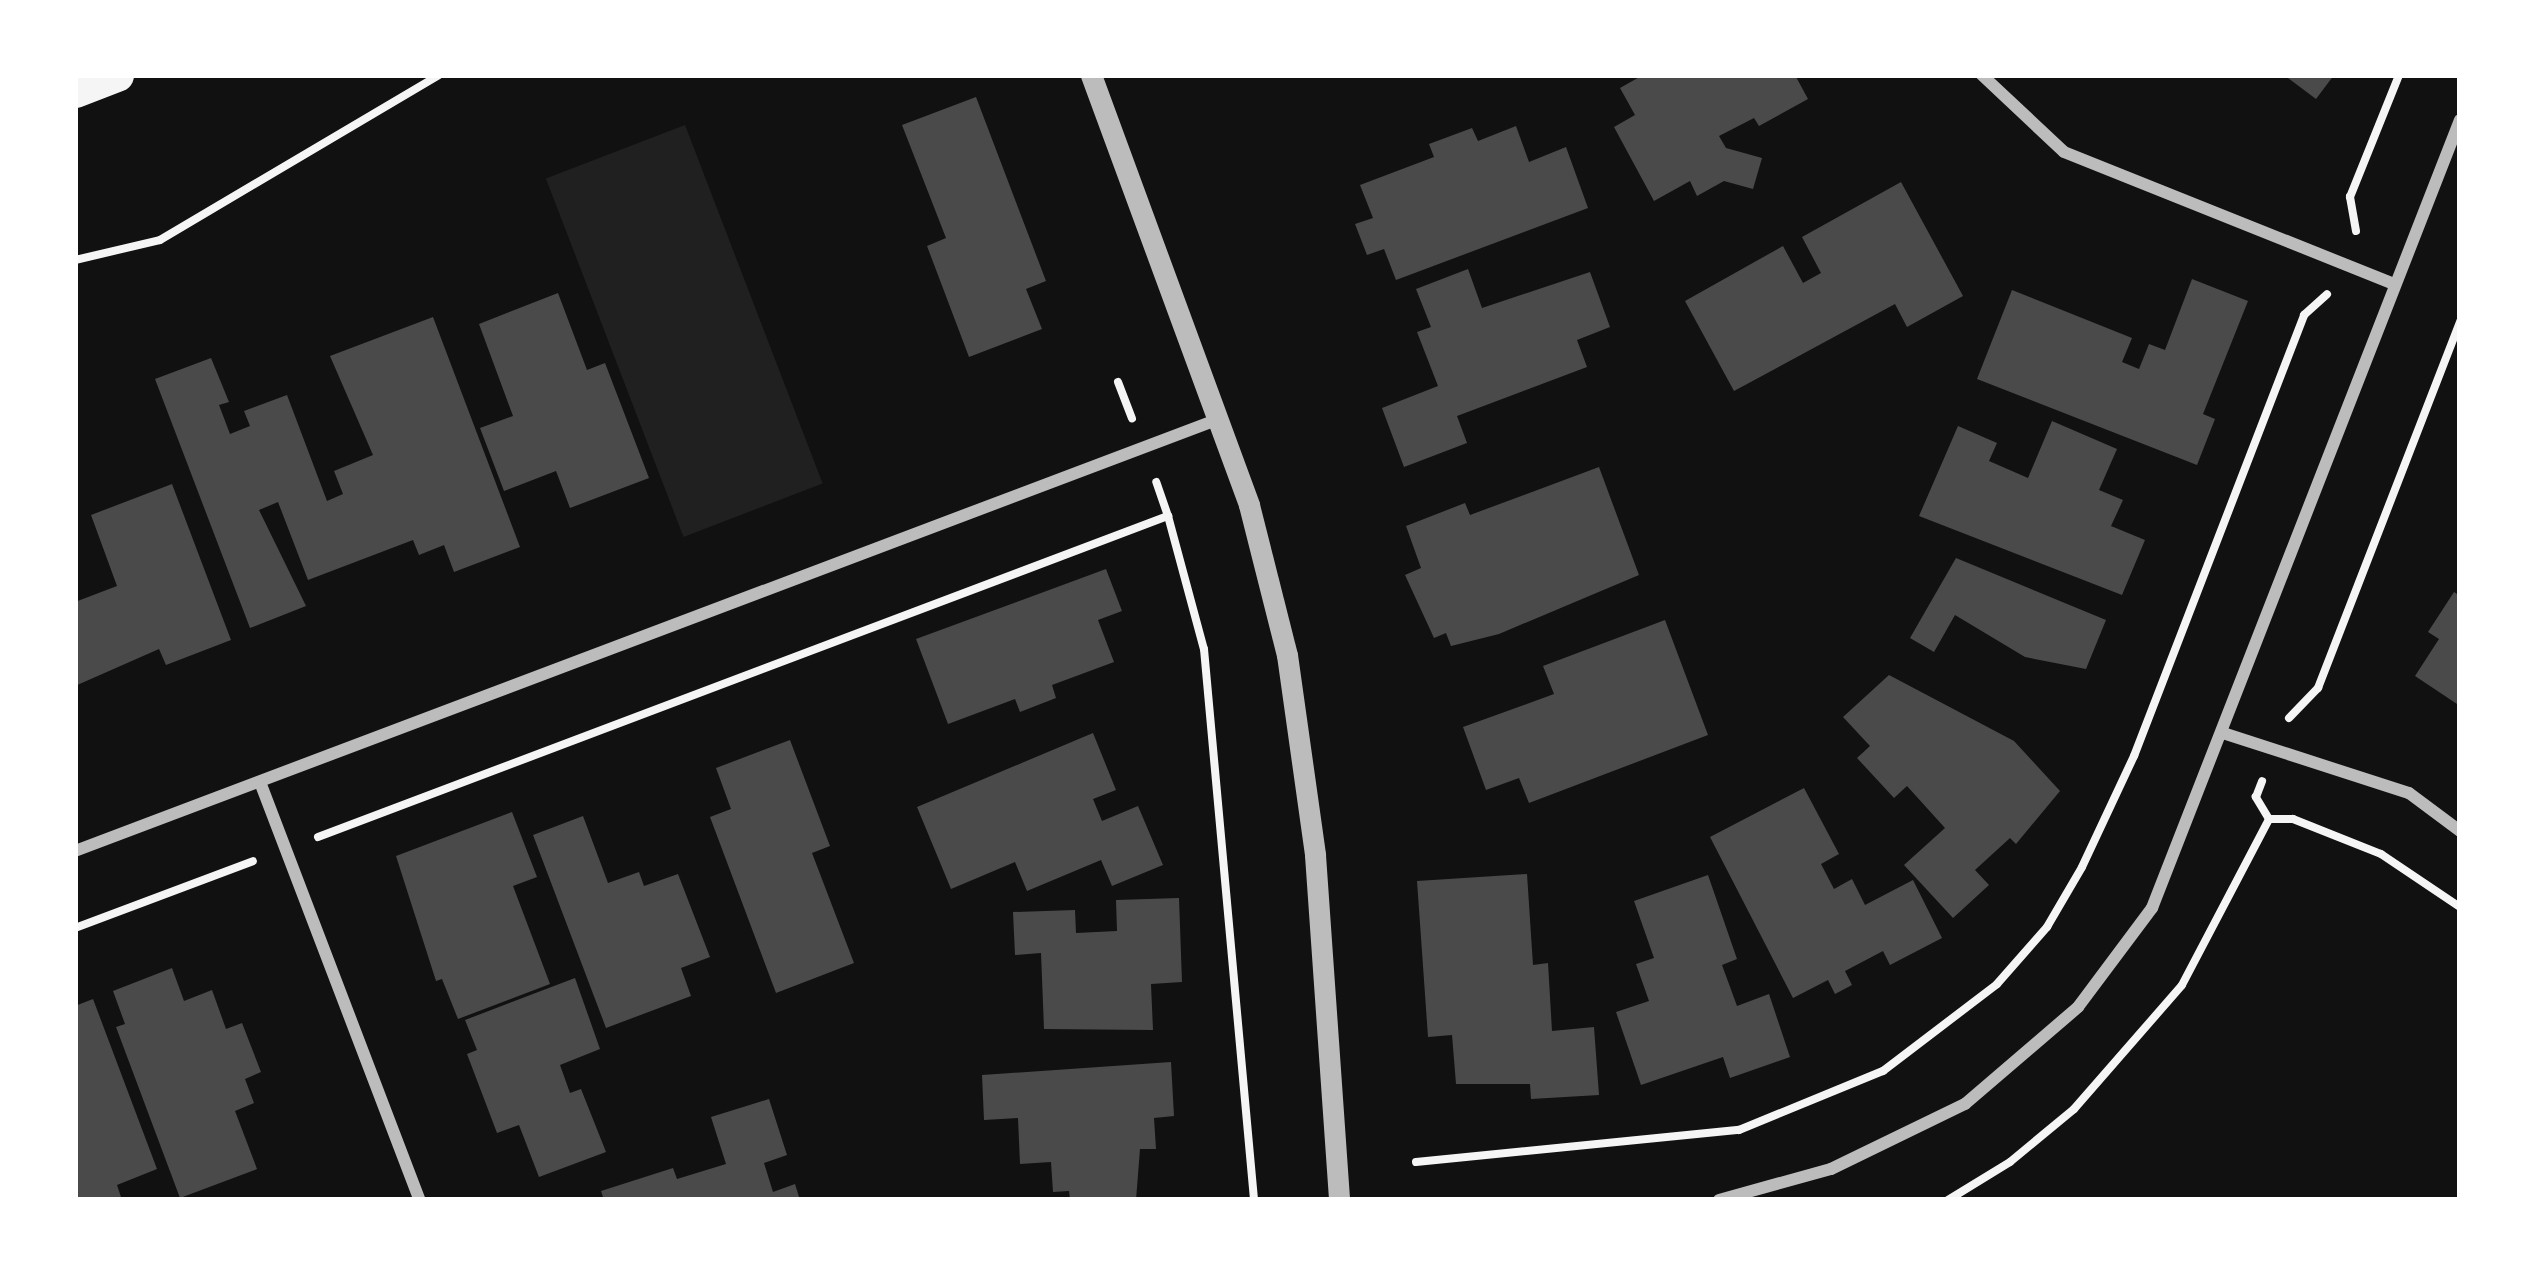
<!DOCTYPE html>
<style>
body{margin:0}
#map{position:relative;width:2535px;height:1275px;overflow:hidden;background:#111;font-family:Barlow,sans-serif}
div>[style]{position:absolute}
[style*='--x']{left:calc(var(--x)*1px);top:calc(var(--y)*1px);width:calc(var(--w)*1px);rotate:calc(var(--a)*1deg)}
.green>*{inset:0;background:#202020;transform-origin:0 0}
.building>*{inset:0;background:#4a4a4a}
.path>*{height:8px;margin:-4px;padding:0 4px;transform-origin:4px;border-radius:4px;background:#f5f5f5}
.minor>*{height:12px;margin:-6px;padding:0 6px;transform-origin:6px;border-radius:6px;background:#bcbcbc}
.tertiary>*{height:21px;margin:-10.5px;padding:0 10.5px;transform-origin:10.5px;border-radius:10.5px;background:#bcbcbc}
.trunk>*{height:33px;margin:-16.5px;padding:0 16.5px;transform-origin:16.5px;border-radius:16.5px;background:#f5f5f5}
span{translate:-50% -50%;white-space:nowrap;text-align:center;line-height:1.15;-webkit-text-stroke:12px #fff;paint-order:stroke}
.frame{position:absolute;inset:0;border:78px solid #fff;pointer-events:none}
</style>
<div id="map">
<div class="green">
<div style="left:685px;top:125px;width:384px;height:149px;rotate:69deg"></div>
</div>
<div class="building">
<div style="clip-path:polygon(1643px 75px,1795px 75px,1808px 99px,1759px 126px,1754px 118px,1719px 136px,1726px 148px,1762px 158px,1753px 189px,1724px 181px,1697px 196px,1690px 181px,1654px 201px,1614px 127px,1635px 115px,1620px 88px)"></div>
<div style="clip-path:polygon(2284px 75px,2334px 75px,2316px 99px)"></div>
<div style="clip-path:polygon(976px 97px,1046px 281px,1026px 289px,1042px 329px,969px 357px,927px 246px,946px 238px,902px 125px)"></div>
<div style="clip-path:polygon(1516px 126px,1529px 162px,1566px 147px,1588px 208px,1396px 280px,1384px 249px,1367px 255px,1355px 224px,1373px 218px,1360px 185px,1434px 157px,1429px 144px,1472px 128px,1478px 141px)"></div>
<div style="clip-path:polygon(1901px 182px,1963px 296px,1907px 327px,1895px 304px,1734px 391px,1685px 301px,1783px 246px,1803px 283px,1821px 273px,1802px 237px)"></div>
<div style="clip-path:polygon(1468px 269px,1482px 308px,1590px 272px,1610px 327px,1577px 340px,1587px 367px,1457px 416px,1467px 443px,1404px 467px,1382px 408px,1438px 386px,1417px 332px,1431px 327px,1416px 289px)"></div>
<div style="clip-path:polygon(2192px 279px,2248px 301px,2203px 414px,2215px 419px,2197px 465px,1977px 379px,2012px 290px,2132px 338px,2122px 362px,2139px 369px,2149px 344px,2165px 350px)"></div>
<div style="clip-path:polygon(558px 293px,587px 370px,605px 363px,649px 478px,570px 508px,556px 471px,504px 491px,480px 428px,513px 416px,479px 324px)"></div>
<div style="clip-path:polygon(433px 317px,520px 547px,454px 572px,444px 545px,419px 555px,413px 540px,308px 580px,278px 502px,259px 510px,306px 606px,250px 628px,155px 379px,211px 358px,229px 402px,219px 405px,230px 434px,250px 426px,244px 411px,287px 395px,327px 501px,343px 494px,334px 471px,373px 455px,330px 356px)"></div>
<div style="clip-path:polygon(2052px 421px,2117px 449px,2099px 490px,2123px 500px,2111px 526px,2145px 540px,2122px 595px,1919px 516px,1958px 426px,1997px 443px,1989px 461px,2028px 478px)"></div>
<div style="clip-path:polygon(1599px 467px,1639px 575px,1499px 634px,1451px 646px,1446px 633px,1434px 638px,1405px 575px,1421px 568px,1406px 526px,1465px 503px,1470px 515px)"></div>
<div style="clip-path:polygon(172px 484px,231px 640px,166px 665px,159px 649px,75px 686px,75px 602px,117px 586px,91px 515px)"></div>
<div style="clip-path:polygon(1956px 558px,2106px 620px,2086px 669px,2025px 657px,1955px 615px,1934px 652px,1910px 638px)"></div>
<div style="clip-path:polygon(1106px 569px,1122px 611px,1098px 620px,1114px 662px,1052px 685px,1056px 698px,1020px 712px,1015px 699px,948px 724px,916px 639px)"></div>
<div style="clip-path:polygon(2454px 592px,2460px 596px,2460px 706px,2415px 676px,2439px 639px,2428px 632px)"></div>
<div style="clip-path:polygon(1665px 620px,1708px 735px,1529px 803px,1519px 778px,1486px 790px,1463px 727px,1554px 694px,1543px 666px)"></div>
<div style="clip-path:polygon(1889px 675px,2014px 741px,2060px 791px,2016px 844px,2010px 838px,1975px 870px,1989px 885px,1953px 918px,1904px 865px,1945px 828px,1907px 786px,1894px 798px,1857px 758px,1870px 746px,1843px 717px)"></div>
<div style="clip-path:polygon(1093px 733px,1116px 790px,1093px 799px,1102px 821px,1138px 806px,1163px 865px,1112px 886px,1101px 860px,1027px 891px,1015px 862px,951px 889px,917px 807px)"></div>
<div style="clip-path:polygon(790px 740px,830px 846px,812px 853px,854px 963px,776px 993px,710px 817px,731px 809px,716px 768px)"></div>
<div style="clip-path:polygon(1804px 788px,1839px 854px,1821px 864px,1834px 889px,1852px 879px,1865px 905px,1913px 880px,1942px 938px,1890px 965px,1883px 951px,1845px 971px,1852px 985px,1835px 994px,1828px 980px,1793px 998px,1710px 837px)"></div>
<div style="clip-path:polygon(512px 812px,537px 877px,513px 886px,550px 984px,458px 1019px,442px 979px,436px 981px,396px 856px)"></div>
<div style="clip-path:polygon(583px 816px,608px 883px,639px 872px,644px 886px,678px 874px,710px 957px,681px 968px,691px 996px,606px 1028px,533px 835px)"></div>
<div style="clip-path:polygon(1527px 874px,1533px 965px,1548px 963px,1552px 1031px,1594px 1027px,1599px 1095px,1531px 1099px,1530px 1084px,1456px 1084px,1452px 1035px,1428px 1037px,1417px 881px)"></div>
<div style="clip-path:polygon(1708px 875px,1737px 959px,1722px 965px,1737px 1006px,1769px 994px,1790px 1057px,1730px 1078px,1723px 1057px,1641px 1085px,1616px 1012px,1649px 1001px,1636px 964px,1654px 958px,1634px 901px)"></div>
<div style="clip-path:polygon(1179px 898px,1182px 982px,1151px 984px,1153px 1030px,1044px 1029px,1041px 953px,1015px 955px,1013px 912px,1075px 910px,1076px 933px,1117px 931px,1116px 900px)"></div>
<div style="clip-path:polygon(172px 968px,184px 1001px,212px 990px,226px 1029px,242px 1023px,261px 1072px,245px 1079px,254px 1103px,235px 1111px,257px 1169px,180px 1198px,116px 1027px,125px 1024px,113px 991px)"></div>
<div style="clip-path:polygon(575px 978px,600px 1049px,560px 1065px,570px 1093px,581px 1089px,606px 1152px,539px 1177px,519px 1125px,497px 1133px,467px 1054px,477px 1050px,465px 1020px)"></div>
<div style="clip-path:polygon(93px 999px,157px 1169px,117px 1185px,122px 1200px,75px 1200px,75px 1006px)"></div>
<div style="clip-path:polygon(1171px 1062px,1174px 1116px,1154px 1118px,1156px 1149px,1140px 1149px,1136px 1200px,1070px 1200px,1069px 1191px,1053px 1192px,1051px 1162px,1020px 1164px,1018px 1118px,984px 1120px,982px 1075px)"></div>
<div style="clip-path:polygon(769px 1099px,787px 1155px,764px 1163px,773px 1192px,795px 1184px,800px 1200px,604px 1200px,601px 1191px,673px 1168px,677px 1179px,726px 1164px,711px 1117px)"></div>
</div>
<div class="path">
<div style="--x:2356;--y:231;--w:35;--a:-100"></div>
<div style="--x:2350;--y:197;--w:131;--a:-68.1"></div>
<div style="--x:75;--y:260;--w:87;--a:-13.2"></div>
<div style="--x:160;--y:240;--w:324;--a:-30.6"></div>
<div style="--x:1118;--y:382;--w:39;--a:69"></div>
<div style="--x:1168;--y:516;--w:138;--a:74.9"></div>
<div style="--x:1204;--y:649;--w:553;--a:84.81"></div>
<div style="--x:2289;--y:718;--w:42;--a:-46"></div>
<div style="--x:2318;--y:688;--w:394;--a:-68.8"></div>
<div style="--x:2269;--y:819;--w:24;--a:0"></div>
<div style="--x:2293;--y:819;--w:95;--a:21.7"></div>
<div style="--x:2381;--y:854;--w:95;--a:33.9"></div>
<div style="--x:318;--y:837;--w:909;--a:-20.69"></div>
<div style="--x:1168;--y:516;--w:36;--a:-109"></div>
<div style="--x:75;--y:928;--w:190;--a:-20.6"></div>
<div style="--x:1416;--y:1162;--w:325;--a:-5.7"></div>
<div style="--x:1739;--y:1130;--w:156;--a:-22.3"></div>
<div style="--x:1883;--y:1071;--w:143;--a:-37.3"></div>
<div style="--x:1997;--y:984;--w:76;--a:-48.7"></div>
<div style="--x:2047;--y:927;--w:69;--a:-59.7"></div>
<div style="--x:2082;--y:867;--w:123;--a:-64.9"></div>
<div style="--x:2134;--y:756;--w:473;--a:-68.9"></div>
<div style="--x:2304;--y:315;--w:31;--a:-42"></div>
<div style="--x:1948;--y:1200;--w:73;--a:-31.5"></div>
<div style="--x:2010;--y:1162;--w:83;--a:-39.6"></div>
<div style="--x:2074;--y:1109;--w:164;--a:-48.9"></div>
<div style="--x:2182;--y:985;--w:187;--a:-62.3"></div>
<div style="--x:2269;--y:819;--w:26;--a:-121"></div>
<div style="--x:2256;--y:797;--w:17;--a:-69"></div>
</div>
<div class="minor">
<div style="--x:1982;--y:75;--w:112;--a:43.2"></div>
<div style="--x:2064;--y:152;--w:353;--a:21.8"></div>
<div style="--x:2226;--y:734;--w:192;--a:17.9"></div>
<div style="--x:2409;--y:793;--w:64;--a:36.7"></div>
<div style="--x:260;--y:782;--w:448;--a:69.1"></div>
<div style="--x:75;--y:851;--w:1223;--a:-20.69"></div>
<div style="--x:1719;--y:1200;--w:116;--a:-15.5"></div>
<div style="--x:1831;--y:1169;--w:149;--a:-25.9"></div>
<div style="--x:1965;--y:1104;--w:149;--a:-40.6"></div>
<div style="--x:2078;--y:1007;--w:124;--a:-53.2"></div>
<div style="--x:2152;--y:908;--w:846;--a:-68.65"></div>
</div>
<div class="tertiary">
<div style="--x:1091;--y:75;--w:458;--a:69.8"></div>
<div style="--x:1249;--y:505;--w:155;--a:75.8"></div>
<div style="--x:1287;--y:655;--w:202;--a:82"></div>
<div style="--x:1315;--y:855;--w:346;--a:86"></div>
</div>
<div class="trunk">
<div style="--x:75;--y:91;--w:45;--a:-20.9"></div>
</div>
<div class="frame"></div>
</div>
